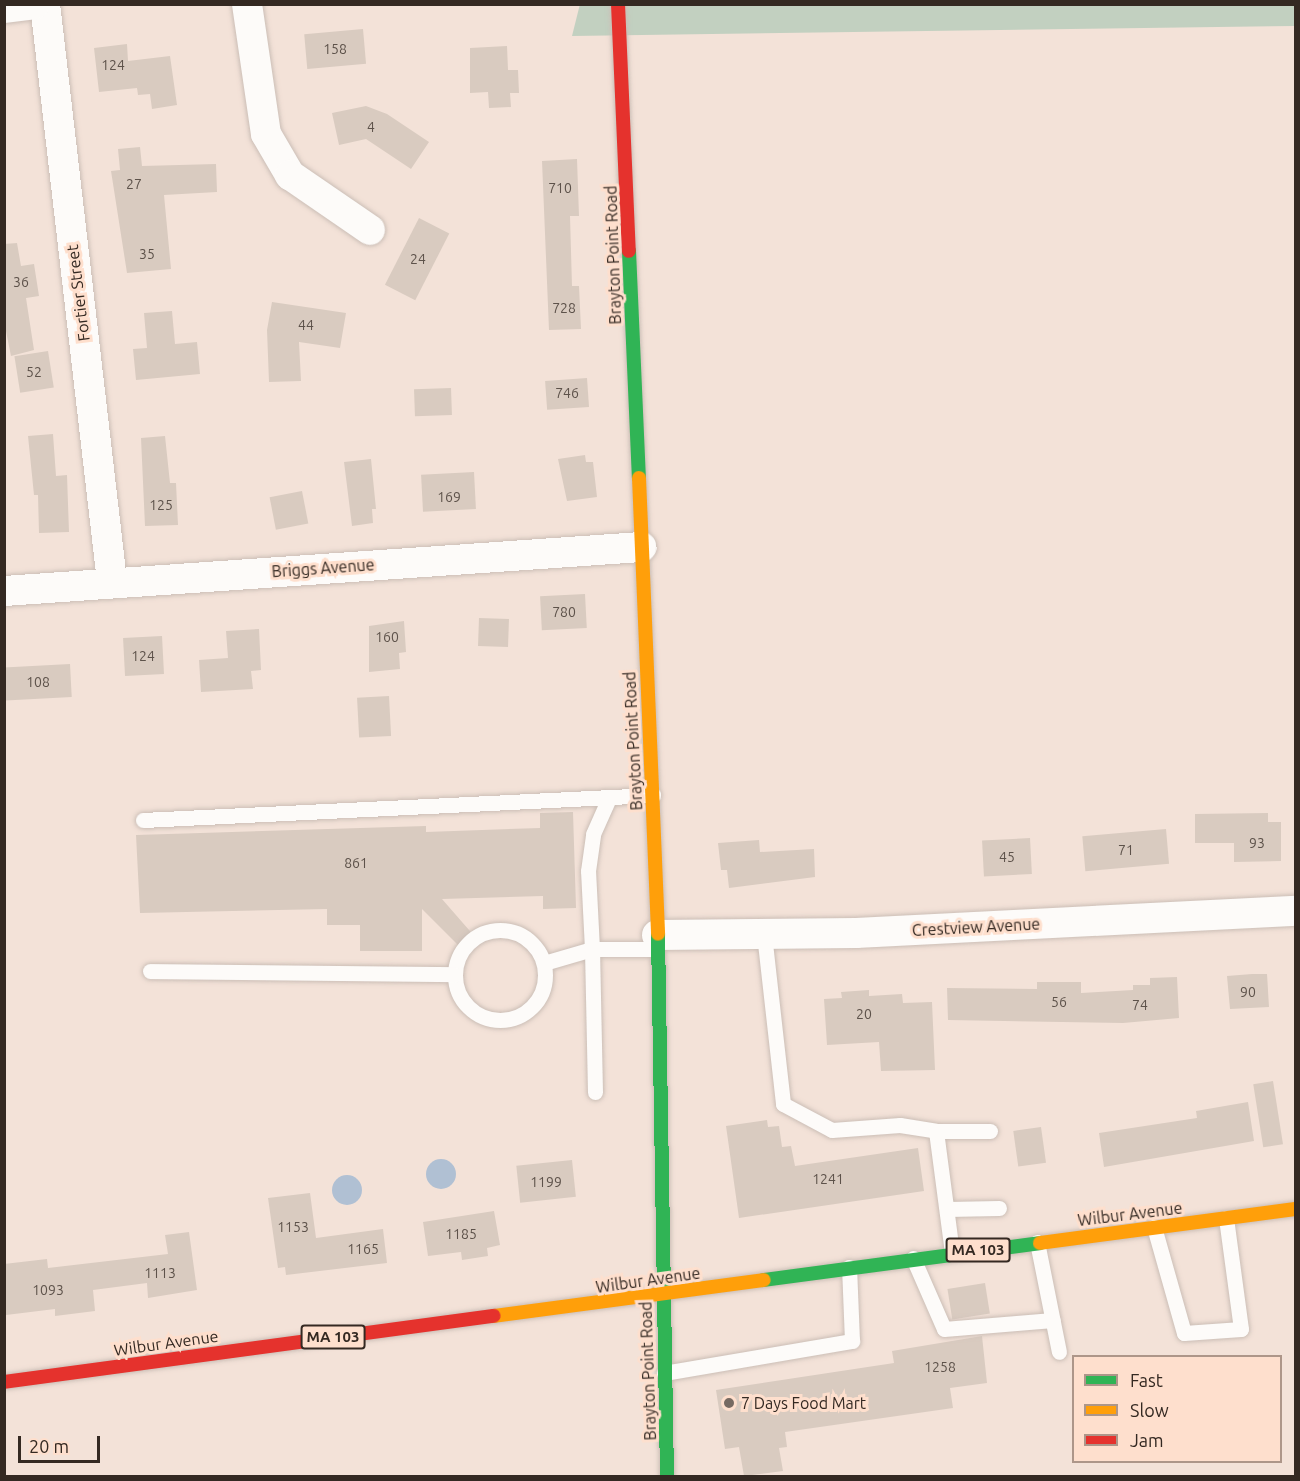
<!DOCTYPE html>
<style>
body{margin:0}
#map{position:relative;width:1300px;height:1481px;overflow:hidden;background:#f3e2d8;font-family:Ubuntu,sans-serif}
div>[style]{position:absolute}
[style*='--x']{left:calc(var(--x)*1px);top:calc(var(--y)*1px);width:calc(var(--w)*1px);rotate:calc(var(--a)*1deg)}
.green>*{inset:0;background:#c2d0c0}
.water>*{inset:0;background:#b0c0d3}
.round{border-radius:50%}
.building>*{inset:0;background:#d9cbc0;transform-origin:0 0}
.roads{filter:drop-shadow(0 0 2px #cbbeb6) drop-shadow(0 0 2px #cbbeb6)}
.lane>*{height:15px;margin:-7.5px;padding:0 7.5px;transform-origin:7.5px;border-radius:7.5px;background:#fdfbf9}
.lane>.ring{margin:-7.5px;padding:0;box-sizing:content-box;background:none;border:15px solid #fdfbf9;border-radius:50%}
.street>*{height:30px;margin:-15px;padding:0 15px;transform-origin:15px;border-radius:15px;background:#fdfbf9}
.fast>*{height:14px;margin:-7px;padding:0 7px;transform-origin:7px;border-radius:7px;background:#30b455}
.slow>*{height:14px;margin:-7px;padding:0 7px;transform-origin:7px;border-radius:7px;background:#ff9f0a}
.jam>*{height:14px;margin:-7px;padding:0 7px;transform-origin:7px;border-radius:7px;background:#e5322d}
.dots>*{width:16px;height:16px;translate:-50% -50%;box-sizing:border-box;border:3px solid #fedfcd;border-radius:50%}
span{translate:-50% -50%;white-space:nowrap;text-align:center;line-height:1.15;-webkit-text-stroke:6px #fedfcd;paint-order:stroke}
.number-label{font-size:14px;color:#5d524a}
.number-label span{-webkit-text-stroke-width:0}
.shield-label span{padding:2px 4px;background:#fedfcd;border:2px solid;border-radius:4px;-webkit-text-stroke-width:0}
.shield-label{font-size:15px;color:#342922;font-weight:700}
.street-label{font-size:16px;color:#342922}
.poi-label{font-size:16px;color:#342922}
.left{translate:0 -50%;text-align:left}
.frame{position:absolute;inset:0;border:6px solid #342922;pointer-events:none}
.legend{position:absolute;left:1072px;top:1355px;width:210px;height:108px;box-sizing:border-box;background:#fedfcd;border:2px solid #ad9689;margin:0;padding:8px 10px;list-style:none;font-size:18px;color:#342922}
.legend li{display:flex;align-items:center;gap:12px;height:30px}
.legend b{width:30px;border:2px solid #ad9689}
.scale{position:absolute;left:18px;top:1436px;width:82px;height:27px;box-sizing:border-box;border:3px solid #342922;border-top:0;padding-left:8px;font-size:18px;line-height:21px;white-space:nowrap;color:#342922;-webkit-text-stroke:4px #fedfcd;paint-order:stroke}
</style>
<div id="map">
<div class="green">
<div style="clip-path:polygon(580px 4px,1296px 5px,1295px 26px,572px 36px)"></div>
</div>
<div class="water">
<div class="round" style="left:426px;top:1159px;width:30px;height:30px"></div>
<div class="round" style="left:332px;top:1175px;width:30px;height:30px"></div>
</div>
<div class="building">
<div style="left:363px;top:29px;width:35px;height:59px;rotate:85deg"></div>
<div style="clip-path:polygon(127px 44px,128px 61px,170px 56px,177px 105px,152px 109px,150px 94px,138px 95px,137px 88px,99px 92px,94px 48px)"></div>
<div style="clip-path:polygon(507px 46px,508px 70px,518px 70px,519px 93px,510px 93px,511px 107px,489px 108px,488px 92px,470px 93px,470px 48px)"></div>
<div style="clip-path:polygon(366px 106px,387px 114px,429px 142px,411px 169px,366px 139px,339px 145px,332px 113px)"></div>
<div style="clip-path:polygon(140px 147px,142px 166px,216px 164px,217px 192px,164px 195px,171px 269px,127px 273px,111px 171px,120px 170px,118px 149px)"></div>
<div style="clip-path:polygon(577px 159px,579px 216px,570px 216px,572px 286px,579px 286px,581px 329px,549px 330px,542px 161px)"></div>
<div style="left:419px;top:218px;width:34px;height:75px;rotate:27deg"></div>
<div style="clip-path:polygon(17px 243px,21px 266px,34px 264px,39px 296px,26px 298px,34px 350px,11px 356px,4px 321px,4px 244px)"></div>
<div style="clip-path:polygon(272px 302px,346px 313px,340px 348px,299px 342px,301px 381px,269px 382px,267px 330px)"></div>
<div style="clip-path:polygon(172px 311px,175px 344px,197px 342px,200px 374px,136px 380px,133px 349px,147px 348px,144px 313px)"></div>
<div style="left:48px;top:351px;width:37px;height:34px;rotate:81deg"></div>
<div style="left:587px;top:378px;width:29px;height:42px;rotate:86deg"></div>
<div style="left:451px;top:388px;width:27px;height:37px;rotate:88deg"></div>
<div style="clip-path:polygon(53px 434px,56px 476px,67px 475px,69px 532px,39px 533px,38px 495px,34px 495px,28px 436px)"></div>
<div style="clip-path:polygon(165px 436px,170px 483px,176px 483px,178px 525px,145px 526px,141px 438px)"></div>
<div style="clip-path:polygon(585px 455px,586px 462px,593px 462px,597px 497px,567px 501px,558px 459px)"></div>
<div style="clip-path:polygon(371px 459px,376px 509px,372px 509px,373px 523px,352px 526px,344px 462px)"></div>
<div style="left:474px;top:472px;width:37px;height:53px;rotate:87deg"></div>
<div style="left:302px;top:491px;width:33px;height:33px;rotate:79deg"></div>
<div style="left:585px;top:594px;width:34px;height:45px;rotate:87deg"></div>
<div style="left:479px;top:618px;width:30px;height:28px;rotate:2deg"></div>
<div style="clip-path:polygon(404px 621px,406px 652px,399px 653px,400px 669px,369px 672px,369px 626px)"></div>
<div style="clip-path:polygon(259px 629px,261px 670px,251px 671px,253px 689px,201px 692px,199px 660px,228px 658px,226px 631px)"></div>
<div style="left:162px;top:636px;width:38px;height:39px;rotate:87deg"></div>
<div style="left:70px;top:664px;width:33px;height:66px;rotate:87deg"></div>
<div style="left:389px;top:696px;width:40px;height:32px;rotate:87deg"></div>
<div style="clip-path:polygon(573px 812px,576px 908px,543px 909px,543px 896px,442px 899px,476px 938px,463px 950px,422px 909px,422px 951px,360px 951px,360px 925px,327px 925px,327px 909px,140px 913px,136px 835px,426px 826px,426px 832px,540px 828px,540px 813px)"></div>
<div style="clip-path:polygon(1268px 813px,1268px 822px,1281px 822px,1281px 861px,1234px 862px,1234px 843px,1195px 843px,1195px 814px)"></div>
<div style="left:1166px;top:829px;width:35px;height:84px;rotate:85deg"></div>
<div style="left:1030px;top:838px;width:36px;height:48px;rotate:87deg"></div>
<div style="clip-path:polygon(759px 840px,760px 852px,814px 849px,815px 877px,729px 888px,727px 870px,721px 870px,718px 843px)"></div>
<div style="clip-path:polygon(1252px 974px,1267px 974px,1269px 1007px,1230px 1009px,1227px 976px)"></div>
<div style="clip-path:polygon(1177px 977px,1179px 1018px,1123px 1023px,948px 1020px,947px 988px,1037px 989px,1037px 982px,1081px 982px,1081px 993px,1133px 990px,1133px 985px,1150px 985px,1150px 978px)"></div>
<div style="clip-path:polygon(869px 990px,869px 996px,902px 994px,903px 1003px,932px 1002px,935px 1070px,881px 1071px,879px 1042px,827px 1045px,824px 999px,842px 998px,841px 992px)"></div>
<div style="left:1273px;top:1081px;width:64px;height:20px;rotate:81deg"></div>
<div style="clip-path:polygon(1248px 1102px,1254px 1141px,1104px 1167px,1099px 1133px,1197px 1118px,1196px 1111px)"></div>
<div style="clip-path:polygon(767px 1120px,768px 1127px,779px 1126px,782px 1147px,791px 1146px,795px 1166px,918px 1148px,924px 1191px,739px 1218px,726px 1126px)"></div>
<div style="left:1041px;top:1127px;width:36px;height:28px;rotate:82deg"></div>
<div style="left:572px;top:1160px;width:37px;height:56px;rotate:84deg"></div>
<div style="clip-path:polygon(310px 1193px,316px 1238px,383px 1229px,387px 1263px,286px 1275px,285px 1267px,278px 1268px,268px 1198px)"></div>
<div style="clip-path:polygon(494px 1211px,500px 1245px,487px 1248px,488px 1256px,462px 1260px,461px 1252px,428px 1256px,423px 1222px)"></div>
<div style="clip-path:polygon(189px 1232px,197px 1290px,148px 1298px,147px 1283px,93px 1290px,95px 1311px,55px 1316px,55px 1309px,6px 1315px,4px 1264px,47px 1259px,48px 1268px,168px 1254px,165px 1235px)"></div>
<div style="left:985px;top:1283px;width:31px;height:38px;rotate:81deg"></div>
<div style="clip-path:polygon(982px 1336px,987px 1383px,950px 1388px,953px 1408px,785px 1432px,787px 1447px,779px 1448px,783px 1471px,744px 1476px,739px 1447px,725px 1449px,716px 1390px,894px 1363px,892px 1351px)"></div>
</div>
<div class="roads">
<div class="lane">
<div style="--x:143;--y:820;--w:511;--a:-2.81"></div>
<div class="ring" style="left:455px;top:930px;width:75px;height:75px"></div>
<div style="--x:764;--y:934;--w:171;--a:83.6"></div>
<div style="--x:783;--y:1104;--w:55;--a:28"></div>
<div style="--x:832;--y:1130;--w:68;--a:-4.2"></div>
<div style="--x:900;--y:1125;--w:36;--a:9"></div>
<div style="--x:936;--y:1131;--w:123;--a:82.5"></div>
<div style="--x:544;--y:963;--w:50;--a:-16.3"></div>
<div style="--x:592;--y:949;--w:78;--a:-92.9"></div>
<div style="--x:588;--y:871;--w:37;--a:-82"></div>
<div style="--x:593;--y:834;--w:39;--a:-66"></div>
<div style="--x:150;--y:971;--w:304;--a:0.6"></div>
<div style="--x:595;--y:1092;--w:143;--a:-91.2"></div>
<div style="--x:592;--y:949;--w:65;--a:0"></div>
<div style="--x:936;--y:1131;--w:54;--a:0"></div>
<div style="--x:947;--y:1209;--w:52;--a:-1.1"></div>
<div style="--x:1154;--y:1227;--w:110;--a:74.2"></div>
<div style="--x:1184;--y:1333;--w:57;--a:-4"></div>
<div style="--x:1241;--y:1329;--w:112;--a:-97.7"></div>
<div style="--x:1037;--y:1242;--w:112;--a:78.7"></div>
<div style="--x:913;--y:1258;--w:77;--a:66.4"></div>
<div style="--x:944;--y:1329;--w:109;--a:-4.7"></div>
<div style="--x:664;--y:1373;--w:191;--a:-9.7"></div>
<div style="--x:852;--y:1341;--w:74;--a:-92.3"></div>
</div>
<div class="street">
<div style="--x:45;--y:4;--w:581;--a:83.38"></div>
<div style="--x:247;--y:4;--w:131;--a:81.7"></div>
<div style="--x:266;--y:134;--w:48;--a:59.7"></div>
<div style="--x:290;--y:175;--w:97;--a:34.5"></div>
<div style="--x:4;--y:8;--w:31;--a:-7"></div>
<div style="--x:4;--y:591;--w:639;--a:-3.95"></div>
<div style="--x:657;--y:935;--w:199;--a:-0.6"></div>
<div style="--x:856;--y:933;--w:441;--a:-2.9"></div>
</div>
<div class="fast">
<div style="--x:629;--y:251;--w:227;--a:87.5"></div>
<div style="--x:658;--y:934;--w:542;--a:89.05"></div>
<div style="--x:764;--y:1280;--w:278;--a:-7.6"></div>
</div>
<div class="slow">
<div style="--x:639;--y:478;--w:456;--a:87.6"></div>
<div style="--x:1040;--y:1243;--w:258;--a:-7.6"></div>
<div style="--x:494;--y:1316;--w:272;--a:-7.6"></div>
</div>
<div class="jam">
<div style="--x:618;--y:4;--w:247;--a:87.5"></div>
<div style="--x:4;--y:1382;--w:494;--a:-7.7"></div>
</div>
</div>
<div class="dots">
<div style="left:729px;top:1403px;background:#776a62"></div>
</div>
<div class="number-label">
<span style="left:335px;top:49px">158</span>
<span style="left:113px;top:65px">124</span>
<span style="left:371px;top:127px">4</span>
<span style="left:134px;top:184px">27</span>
<span style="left:560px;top:188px">710</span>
<span style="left:147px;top:254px">35</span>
<span style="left:418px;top:259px">24</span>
<span style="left:21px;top:282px">36</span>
<span style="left:564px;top:308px">728</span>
<span style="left:306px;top:325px">44</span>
<span style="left:34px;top:372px">52</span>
<span style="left:567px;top:393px">746</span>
<span style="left:449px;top:497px">169</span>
<span style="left:161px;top:505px">125</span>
<span style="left:564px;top:612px">780</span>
<span style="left:387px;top:637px">160</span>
<span style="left:143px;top:656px">124</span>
<span style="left:38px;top:682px">108</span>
<span style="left:1257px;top:843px">93</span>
<span style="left:1126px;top:850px">71</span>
<span style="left:1007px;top:857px">45</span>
<span style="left:356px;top:863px">861</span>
<span style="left:1248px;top:992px">90</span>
<span style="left:1059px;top:1002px">56</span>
<span style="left:1140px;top:1005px">74</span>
<span style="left:864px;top:1014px">20</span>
<span style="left:828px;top:1179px">1241</span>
<span style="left:546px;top:1182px">1199</span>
<span style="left:293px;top:1227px">1153</span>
<span style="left:461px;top:1234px">1185</span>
<span style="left:363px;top:1249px">1165</span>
<span style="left:160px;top:1273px">1113</span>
<span style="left:48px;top:1290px">1093</span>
<span style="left:940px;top:1367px">1258</span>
</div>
<div class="shield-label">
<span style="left:978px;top:1250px">MA 103</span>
<span style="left:333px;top:1337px">MA 103</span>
</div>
<div class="street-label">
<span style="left:613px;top:255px;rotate:-92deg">Brayton Point Road</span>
<span style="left:78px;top:293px;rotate:-97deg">Fortier Street</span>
<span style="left:323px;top:568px;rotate:-4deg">Briggs Avenue</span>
<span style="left:633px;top:741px;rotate:-93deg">Brayton Point Road</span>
<span style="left:976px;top:927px;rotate:-3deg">Crestview Avenue</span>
<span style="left:1130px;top:1214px;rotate:-7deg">Wilbur Avenue</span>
<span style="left:648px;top:1280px;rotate:-8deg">Wilbur Avenue</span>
<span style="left:166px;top:1343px;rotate:-8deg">Wilbur Avenue</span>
<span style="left:648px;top:1371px;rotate:-92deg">Brayton Point Road</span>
</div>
<div class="poi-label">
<span class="left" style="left:741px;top:1403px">7 Days Food Mart</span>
</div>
<div class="frame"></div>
<ul class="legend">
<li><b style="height:8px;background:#30b455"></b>Fast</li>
<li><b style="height:8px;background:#ff9f0a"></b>Slow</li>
<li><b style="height:8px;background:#e5322d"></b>Jam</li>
</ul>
<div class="scale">20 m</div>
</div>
